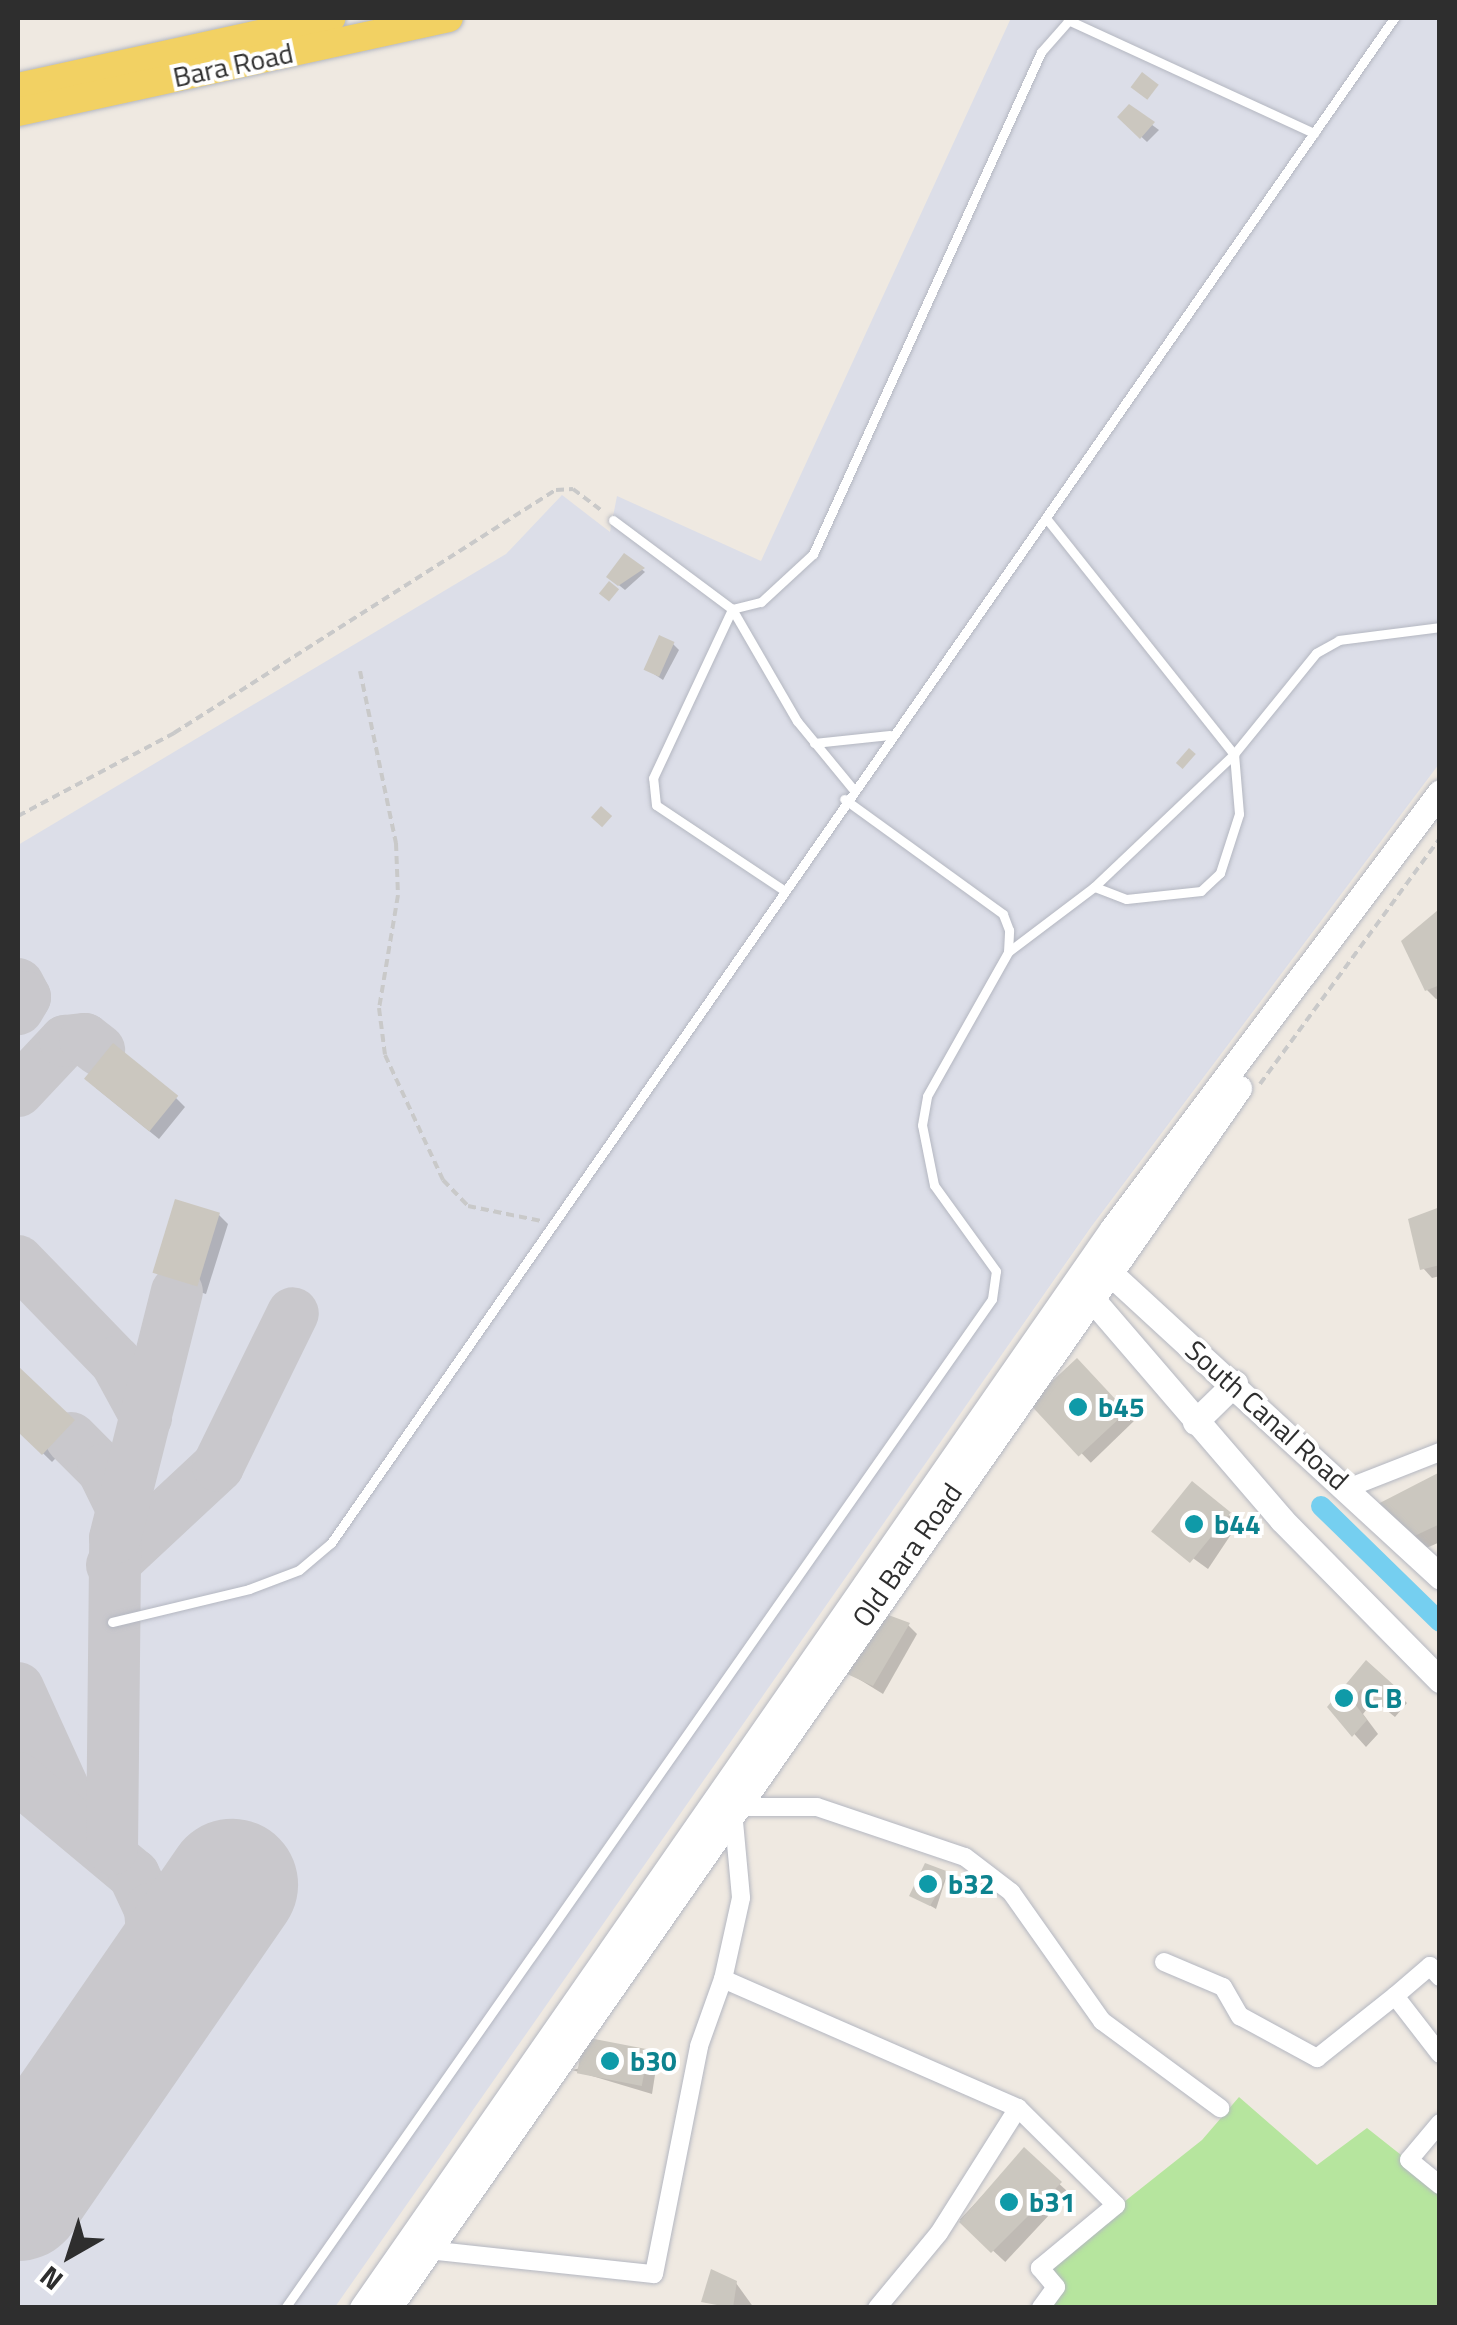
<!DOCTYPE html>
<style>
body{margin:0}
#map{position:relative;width:1457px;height:2325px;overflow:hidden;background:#efe9e1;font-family:"Titillium Web",sans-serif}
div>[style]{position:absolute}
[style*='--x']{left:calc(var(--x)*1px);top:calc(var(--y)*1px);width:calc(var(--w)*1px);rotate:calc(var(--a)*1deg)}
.airport>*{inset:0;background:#dcdee8}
.green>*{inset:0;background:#b6e59e}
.shadow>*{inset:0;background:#0003;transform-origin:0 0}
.canal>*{height:20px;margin:-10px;padding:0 10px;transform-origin:10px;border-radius:10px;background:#75cff0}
.taxiway>*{height:52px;margin:-26px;padding:0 26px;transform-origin:26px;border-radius:26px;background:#c9c8cc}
.runway>*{height:132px;margin:-66px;padding:0 66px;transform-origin:66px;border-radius:66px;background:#c9c8cc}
.building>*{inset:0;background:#cbc7bf;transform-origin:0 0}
.path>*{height:4px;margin-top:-2px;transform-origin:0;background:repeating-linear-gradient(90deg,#c9c9c9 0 8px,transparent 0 13px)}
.roads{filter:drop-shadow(0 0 2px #b4b7c1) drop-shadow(0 0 2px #b4b7c1)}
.service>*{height:9px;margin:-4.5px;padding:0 4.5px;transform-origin:4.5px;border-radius:4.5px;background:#fff}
.minor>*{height:18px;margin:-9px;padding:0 9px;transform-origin:9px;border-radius:9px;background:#fff}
.secondary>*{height:25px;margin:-12.5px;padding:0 12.5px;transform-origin:12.5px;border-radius:12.5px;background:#fff}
.primary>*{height:28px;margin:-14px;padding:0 14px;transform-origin:14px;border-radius:14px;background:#f2d163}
.dots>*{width:28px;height:28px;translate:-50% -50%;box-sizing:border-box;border:5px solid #fff;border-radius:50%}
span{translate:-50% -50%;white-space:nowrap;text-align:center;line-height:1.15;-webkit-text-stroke:8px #fff;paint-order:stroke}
.street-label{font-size:28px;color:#2e2e2e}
.culture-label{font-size:28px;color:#0d838f;font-weight:700}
.left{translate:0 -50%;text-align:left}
.frame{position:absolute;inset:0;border:20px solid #2e2e2e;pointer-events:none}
.north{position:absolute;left:20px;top:2205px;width:100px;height:100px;-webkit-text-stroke:8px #fff;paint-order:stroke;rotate:219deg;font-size:28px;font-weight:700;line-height:40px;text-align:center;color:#2e2e2e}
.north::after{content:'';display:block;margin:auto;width:35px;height:45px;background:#2e2e2e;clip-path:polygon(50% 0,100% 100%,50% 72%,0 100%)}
</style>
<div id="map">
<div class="airport">
<div style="clip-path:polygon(1011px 18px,1439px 18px,1439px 764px,1091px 1227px,335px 2307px,18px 2307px,18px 845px,506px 554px,562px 495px,610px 532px,617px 496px,761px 561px)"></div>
</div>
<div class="green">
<div style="clip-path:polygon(1239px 2097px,1317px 2165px,1367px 2128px,1439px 2185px,1439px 2307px,1043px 2307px,1057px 2287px,1042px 2267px,1202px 2140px)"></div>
</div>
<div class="shadow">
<div style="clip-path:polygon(1129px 108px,1159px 130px,1147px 142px,1120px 117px)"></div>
<div style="clip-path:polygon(625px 556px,645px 572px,625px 590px,615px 582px)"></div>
<div style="clip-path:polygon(673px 644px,679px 650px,663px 680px,645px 668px)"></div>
<div style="clip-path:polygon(1438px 913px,1440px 998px,1436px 999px,1427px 990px)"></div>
<div style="clip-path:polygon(96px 1088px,176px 1098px,185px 1107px,159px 1139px)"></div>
<div style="clip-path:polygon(1440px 1210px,1440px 1276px,1432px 1278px,1423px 1268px)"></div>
<div style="clip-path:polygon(219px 1215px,228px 1224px,206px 1294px,164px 1281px,155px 1271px)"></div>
<div style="left:1077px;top:1362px;width:82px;height:60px;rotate:46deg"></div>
<div style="clip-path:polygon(18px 1370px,82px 1431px,52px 1462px,18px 1429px)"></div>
<div style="clip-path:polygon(1440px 1475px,1440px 1542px,1422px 1550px,1378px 1507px)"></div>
<div style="clip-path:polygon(1229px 1515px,1238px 1524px,1208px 1569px,1161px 1535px)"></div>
<div style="clip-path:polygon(908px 1625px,917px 1634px,883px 1694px,849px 1673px)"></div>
<div style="clip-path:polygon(1366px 1664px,1407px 1703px,1395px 1717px,1374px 1700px,1363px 1714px,1378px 1734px,1366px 1747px,1330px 1707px)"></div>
<div style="clip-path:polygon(947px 1875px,936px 1909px,912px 1895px)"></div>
<div style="clip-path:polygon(647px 2053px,657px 2062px,652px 2094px,572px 2070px)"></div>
<div style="left:1024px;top:2151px;width:62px;height:94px;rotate:43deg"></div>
<div style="clip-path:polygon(736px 2283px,754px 2308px,704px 2302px)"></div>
</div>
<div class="canal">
<div style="--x:1321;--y:1506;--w:166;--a:44.3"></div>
</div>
<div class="taxiway">
<div style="--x:18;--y:984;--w:15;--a:62"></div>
<div style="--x:25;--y:997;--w:14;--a:120"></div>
<div style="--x:18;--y:1091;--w:69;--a:-46.8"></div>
<div style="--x:65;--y:1041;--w:20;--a:-6"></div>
<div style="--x:85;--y:1039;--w:18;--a:38"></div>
<div style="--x:18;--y:1261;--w:141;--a:45.9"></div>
<div style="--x:116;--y:1362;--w:63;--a:61.4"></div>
<div style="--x:71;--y:1438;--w:45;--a:45"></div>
<div style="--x:103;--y:1470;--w:43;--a:64"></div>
<div style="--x:112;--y:1565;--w:145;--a:-43"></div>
<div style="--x:218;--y:1466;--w:170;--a:-63.9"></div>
<div style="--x:18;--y:1688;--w:143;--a:65.6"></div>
<div style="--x:18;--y:1778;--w:151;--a:39.9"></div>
<div style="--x:134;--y:1875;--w:38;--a:65"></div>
<div style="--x:150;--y:1909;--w:85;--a:85.3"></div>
<div style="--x:112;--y:1849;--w:311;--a:-89.4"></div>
<div style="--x:115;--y:1538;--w:254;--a:-75.9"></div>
</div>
<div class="runway">
<div style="--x:18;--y:2195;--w:377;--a:-55.4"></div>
</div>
<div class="building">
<div style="left:1142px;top:72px;width:21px;height:19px;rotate:37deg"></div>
<div style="clip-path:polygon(1129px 104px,1155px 122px,1140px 139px,1117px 117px)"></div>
<div style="clip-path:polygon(624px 553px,645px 568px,618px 586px,606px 577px)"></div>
<div style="left:609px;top:581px;width:13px;height:16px;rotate:39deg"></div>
<div style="left:659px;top:635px;width:17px;height:38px;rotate:24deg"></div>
<div style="left:1189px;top:748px;width:9px;height:20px;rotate:41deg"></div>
<div style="left:601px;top:806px;width:15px;height:15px;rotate:42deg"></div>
<div style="clip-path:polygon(1438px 910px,1440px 985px,1425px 991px,1401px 941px)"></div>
<div style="left:113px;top:1043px;width:84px;height:46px;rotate:39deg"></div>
<div style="left:175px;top:1199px;width:47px;height:77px;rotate:17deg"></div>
<div style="clip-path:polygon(1440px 1207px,1440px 1265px,1420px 1270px,1408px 1219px)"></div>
<div style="left:1077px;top:1358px;width:73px;height:66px;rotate:47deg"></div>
<div style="clip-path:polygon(18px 1366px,75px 1420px,42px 1455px,18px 1432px)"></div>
<div style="clip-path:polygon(1440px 1472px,1440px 1524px,1408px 1539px,1374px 1506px)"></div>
<div style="left:1192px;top:1481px;width:50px;height:65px;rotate:39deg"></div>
<div style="clip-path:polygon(883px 1613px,910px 1623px,873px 1686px,845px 1673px)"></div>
<div style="clip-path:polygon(1366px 1660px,1397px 1688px,1382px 1706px,1361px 1689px,1352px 1700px,1367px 1720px,1352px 1737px,1327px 1707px)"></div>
<div style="clip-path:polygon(925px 1863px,949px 1872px,930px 1906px,909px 1896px)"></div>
<div style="left:584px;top:2037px;width:66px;height:37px;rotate:11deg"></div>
<div style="clip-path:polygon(1024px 2147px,1062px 2182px,991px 2253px,959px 2222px)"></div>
<div style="clip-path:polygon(711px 2269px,737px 2281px,733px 2308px,701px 2302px)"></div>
</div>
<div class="path">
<div style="--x:360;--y:671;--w:176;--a:78.2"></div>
<div style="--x:396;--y:843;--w:52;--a:87.8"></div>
<div style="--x:398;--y:895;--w:115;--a:99.5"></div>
<div style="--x:379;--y:1008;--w:47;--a:82.7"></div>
<div style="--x:385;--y:1055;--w:138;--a:65.1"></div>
<div style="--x:443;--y:1180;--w:36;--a:46"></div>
<div style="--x:468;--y:1206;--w:75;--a:11.6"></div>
<div style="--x:18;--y:816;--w:177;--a:-28"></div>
<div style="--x:174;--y:733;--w:453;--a:-32.5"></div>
<div style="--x:556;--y:490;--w:17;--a:-3"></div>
<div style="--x:573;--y:489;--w:38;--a:37"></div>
<div style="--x:1260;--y:1084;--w:305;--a:-53.8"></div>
</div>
<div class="roads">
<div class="service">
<div style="--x:1068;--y:20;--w:271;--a:24.7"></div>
<div style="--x:1046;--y:518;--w:302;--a:51.5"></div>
<div style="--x:1234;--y:754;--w:60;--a:85.2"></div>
<div style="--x:1239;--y:814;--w:62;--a:107.9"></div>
<div style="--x:1220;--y:873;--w:26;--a:137"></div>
<div style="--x:1201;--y:891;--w:75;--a:173.9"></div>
<div style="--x:1126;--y:899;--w:34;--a:-159"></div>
<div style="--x:613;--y:520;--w:149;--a:36.8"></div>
<div style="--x:732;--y:609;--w:129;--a:59.9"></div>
<div style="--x:797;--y:721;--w:87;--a:50.6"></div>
<div style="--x:814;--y:743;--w:76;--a:-6"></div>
<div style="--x:782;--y:889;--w:151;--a:-146.3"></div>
<div style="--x:656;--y:805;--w:27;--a:-96"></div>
<div style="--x:653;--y:778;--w:187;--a:-64.9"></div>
<div style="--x:732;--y:609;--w:30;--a:-14"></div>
<div style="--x:761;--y:602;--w:71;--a:-42.7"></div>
<div style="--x:813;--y:554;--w:551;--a:-65.57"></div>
<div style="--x:1041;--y:52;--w:45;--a:-48.6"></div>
<div style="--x:1008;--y:952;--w:108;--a:-37.1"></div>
<div style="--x:1094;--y:887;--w:193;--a:-43.5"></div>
<div style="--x:1234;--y:754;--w:130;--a:-50.9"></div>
<div style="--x:1316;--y:653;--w:26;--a:-29"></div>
<div style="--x:1339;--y:640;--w:102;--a:-7.3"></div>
<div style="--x:112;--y:1622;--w:141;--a:-13.5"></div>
<div style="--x:249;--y:1589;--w:53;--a:-20.8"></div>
<div style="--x:299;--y:1570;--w:42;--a:-40.2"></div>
<div style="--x:331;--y:1543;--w:1859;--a:-55.12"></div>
<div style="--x:285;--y:2308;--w:1232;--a:-54.98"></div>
<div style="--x:992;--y:1299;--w:28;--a:-82"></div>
<div style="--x:996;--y:1271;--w:106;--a:-125.8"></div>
<div style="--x:934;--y:1185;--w:61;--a:-101.3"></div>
<div style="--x:922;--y:1125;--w:29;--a:-80"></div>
<div style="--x:927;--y:1096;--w:165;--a:-60.6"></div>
<div style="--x:1008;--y:952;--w:22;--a:-87"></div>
<div style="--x:1009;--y:930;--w:17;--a:-111"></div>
<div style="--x:1003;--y:914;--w:196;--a:-144.1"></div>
</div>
<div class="minor">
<div style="--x:1348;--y:1488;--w:99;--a:-21.4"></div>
<div style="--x:736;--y:1807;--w:81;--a:0"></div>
<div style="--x:817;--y:1807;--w:156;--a:18.7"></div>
<div style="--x:965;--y:1857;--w:58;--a:37.3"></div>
<div style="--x:1011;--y:1892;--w:158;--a:54.8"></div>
<div style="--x:1102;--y:2021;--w:147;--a:36.4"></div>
<div style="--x:733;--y:1811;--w:87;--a:84.7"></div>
<div style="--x:741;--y:1898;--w:83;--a:102.5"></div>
<div style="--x:723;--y:1979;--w:322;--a:23.6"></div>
<div style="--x:1018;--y:2108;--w:138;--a:44.7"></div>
<div style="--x:1116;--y:2205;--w:99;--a:140.3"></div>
<div style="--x:1040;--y:2268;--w:25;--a:50"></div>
<div style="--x:1056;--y:2287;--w:26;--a:126"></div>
<div style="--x:1164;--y:1962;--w:64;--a:23"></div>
<div style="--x:1223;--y:1987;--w:34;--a:60"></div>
<div style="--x:1240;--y:2016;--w:88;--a:28.6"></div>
<div style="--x:1317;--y:2058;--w:100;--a:-38.5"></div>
<div style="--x:1395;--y:1996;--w:73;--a:52.2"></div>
<div style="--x:1395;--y:1996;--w:46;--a:-40.6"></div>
<div style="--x:1430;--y:1966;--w:15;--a:48"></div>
<div style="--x:1440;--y:2123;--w:48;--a:130"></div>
<div style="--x:1409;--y:2160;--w:40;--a:39"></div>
<div style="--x:428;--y:2250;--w:227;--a:6.1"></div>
<div style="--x:654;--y:2274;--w:232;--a:-78.8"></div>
<div style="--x:699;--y:2046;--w:71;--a:-70.3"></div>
<div style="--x:877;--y:2308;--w:97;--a:-50.4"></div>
<div style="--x:939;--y:2233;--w:148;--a:-57.7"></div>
</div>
<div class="secondary">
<div style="--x:1097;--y:1261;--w:466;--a:42.6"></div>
<div style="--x:1080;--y:1285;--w:310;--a:49.3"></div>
<div style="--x:1282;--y:1520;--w:225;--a:45.4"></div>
<div style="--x:1195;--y:1422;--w:56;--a:-44.3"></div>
<div style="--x:362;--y:2308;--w:1314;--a:-55.2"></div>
<div style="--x:1112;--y:1229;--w:546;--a:-53.11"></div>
<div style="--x:389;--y:2308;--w:1487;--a:-55.13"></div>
</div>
<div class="primary">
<div style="--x:18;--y:87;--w:321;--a:-12.4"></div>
<div style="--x:18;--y:112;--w:441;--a:-12.3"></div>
</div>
</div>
<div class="dots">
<div style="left:1078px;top:1407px;background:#0f9aa8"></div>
<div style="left:1194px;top:1524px;background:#0f9aa8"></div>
<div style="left:1344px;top:1698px;background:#0f9aa8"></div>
<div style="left:928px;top:1884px;background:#0f9aa8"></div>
<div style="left:610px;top:2061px;background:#0f9aa8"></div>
<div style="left:1009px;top:2202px;background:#0f9aa8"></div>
</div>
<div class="street-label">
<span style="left:233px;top:65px;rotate:-12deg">Bara Road</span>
<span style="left:1267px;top:1415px;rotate:42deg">South Canal Road</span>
<span style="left:907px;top:1555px;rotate:-55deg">Old Bara Road</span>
</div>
<div class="culture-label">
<span class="left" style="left:1098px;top:1407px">b45</span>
<span class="left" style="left:1214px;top:1524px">b44</span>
<span class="left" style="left:1364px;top:1698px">C B</span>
<span class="left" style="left:948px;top:1884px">b32</span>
<span class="left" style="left:630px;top:2061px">b30</span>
<span class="left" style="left:1029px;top:2202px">b31</span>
</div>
<div class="frame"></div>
<div class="north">N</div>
</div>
